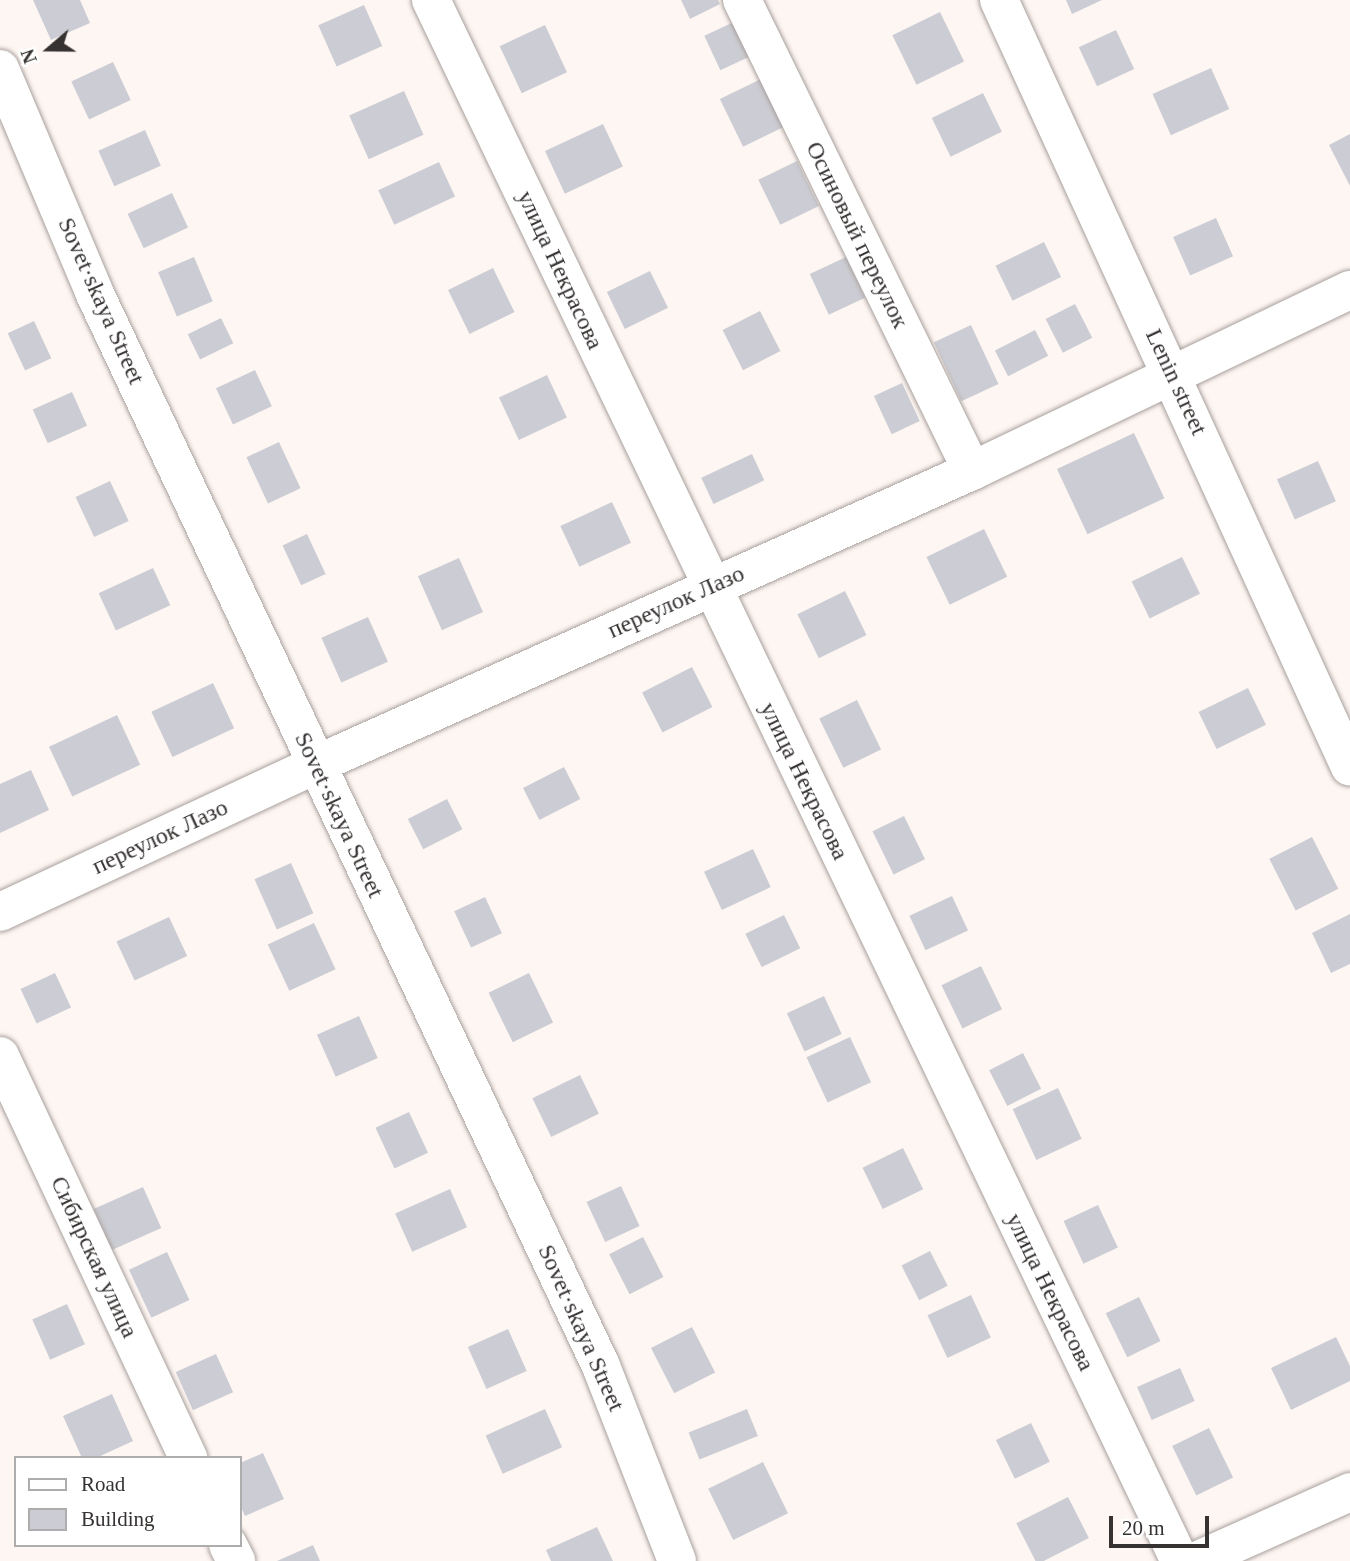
<!DOCTYPE html>
<meta charset="utf-8">
<style>
body{margin:0}
#map{position:relative;width:1350px;height:1561px;overflow:hidden;background:#fef6f2;font-family:"Times New Roman",serif}
div>[style]{position:absolute}
[style*='--x']{left:calc(var(--x)*1px);top:calc(var(--y)*1px);width:calc(var(--w)*1px);rotate:calc(var(--a)*1deg)}
.building>*{inset:0;background:#cccdd4;transform-origin:0 0}
.roads{filter:drop-shadow(0 0 2px #a8a09c) drop-shadow(0 0 2px #a8a09c)}
.street>*{height:38px;margin:-19px;padding:0 19px;transform-origin:19px;border-radius:19px;background:#fff}
.secondary>*{height:38px;margin:-19px;padding:0 19px;transform-origin:19px;border-radius:19px;background:#fff}
span{translate:-50% -50%;white-space:nowrap;text-align:center;line-height:1.15;-webkit-text-stroke:5px #fff;paint-order:stroke}
.street-label{font-size:24px;color:#353231}
.legend{position:absolute;left:14px;top:1456px;width:228px;height:91px;box-sizing:border-box;background:#fff;border:2px solid #aeadad;margin:0;padding:9px 12px;list-style:none;font-size:21px;color:#353231}
.legend li{display:flex;align-items:center;gap:14px;height:35px}
.legend b{width:35px;border:2px solid #aeadad}
.north{position:absolute;left:14px;top:14px;width:70px;height:70px;-webkit-text-stroke:5px #fff;paint-order:stroke;rotate:250deg;font-size:19px;font-weight:700;line-height:28px;text-align:center;color:#353231}
.north::after{content:'';display:block;margin:auto;width:24px;height:32px;background:#353231;clip-path:polygon(50% 0,100% 100%,50% 72%,0 100%)}
.scale{position:absolute;left:1109px;top:1516px;width:100px;height:32px;box-sizing:border-box;border:4px solid #353231;border-top:0;padding-left:9px;font-size:21px;line-height:24px;white-space:nowrap;color:#353231;-webkit-text-stroke:5px #fff;paint-order:stroke}
</style>
<div id="map">
<div class="building">
<div style="clip-path:polygon(33px 0,80px 0,90px 23px,51px 40px)"></div>
<div style="clip-path:polygon(681px 0,718px 0,720px 4px,690px 19px)"></div>
<div style="clip-path:polygon(1066px 0,1102px 0,1072px 14px)"></div>
<div style="left:364px;top:5px;width:45px;height:50px;rotate:66deg"></div>
<div style="left:940px;top:12px;width:55px;height:53px;rotate:64deg"></div>
<div style="left:736px;top:21px;width:38px;height:35px;rotate:65deg"></div>
<div style="left:545px;top:25px;width:52px;height:50px;rotate:65deg"></div>
<div style="left:1116px;top:30px;width:43px;height:41px;rotate:65deg"></div>
<div style="left:113px;top:62px;width:42px;height:46px;rotate:65deg"></div>
<div style="left:1211px;top:68px;width:45px;height:64px;rotate:66deg"></div>
<div style="left:763px;top:78px;width:53px;height:48px;rotate:64deg"></div>
<div style="left:404px;top:91px;width:48px;height:60px;rotate:66deg"></div>
<div style="left:983px;top:93px;width:43px;height:57px;rotate:64deg"></div>
<div style="left:603px;top:124px;width:47px;height:64px;rotate:65deg"></div>
<div style="left:145px;top:130px;width:39px;height:51px;rotate:66deg"></div>
<div style="clip-path:polygon(1350px 134px,1350px 186px,1329px 145px)"></div>
<div style="left:797px;top:161px;width:50px;height:43px;rotate:64deg"></div>
<div style="left:439px;top:162px;width:38px;height:67px;rotate:65deg"></div>
<div style="left:172px;top:193px;width:38px;height:49px;rotate:65deg"></div>
<div style="left:1216px;top:218px;width:42px;height:47px;rotate:66deg"></div>
<div style="left:1044px;top:242px;width:39px;height:54px;rotate:64deg"></div>
<div style="left:194px;top:257px;width:48px;height:39px;rotate:67deg"></div>
<div style="left:846px;top:257px;width:45px;height:40px;rotate:65deg"></div>
<div style="left:493px;top:268px;width:49px;height:50px;rotate:64deg"></div>
<div style="left:650px;top:271px;width:41px;height:48px;rotate:64deg"></div>
<div style="left:1075px;top:304px;width:38px;height:33px;rotate:63deg"></div>
<div style="left:760px;top:311px;width:45px;height:42px;rotate:63deg"></div>
<div style="left:221px;top:318px;width:28px;height:37px;rotate:64deg"></div>
<div style="left:34px;top:321px;width:41px;height:29px;rotate:65deg"></div>
<div style="left:971px;top:325px;width:65px;height:41px;rotate:65deg"></div>
<div style="left:1035px;top:330px;width:29px;height:45px;rotate:63deg"></div>
<div style="left:255px;top:370px;width:40px;height:43px;rotate:65deg"></div>
<div style="left:547px;top:375px;width:47px;height:53px;rotate:65deg"></div>
<div style="left:902px;top:383px;width:42px;height:31px;rotate:65deg"></div>
<div style="left:72px;top:392px;width:37px;height:43px;rotate:66deg"></div>
<div style="left:1134px;top:433px;width:72px;height:85px;rotate:65deg"></div>
<div style="left:279px;top:442px;width:51px;height:36px;rotate:65deg"></div>
<div style="left:752px;top:454px;width:29px;height:56px;rotate:65deg"></div>
<div style="left:1318px;top:461px;width:44px;height:45px;rotate:66deg"></div>
<div style="left:110px;top:481px;width:44px;height:38px;rotate:65deg"></div>
<div style="left:612px;top:502px;width:45px;height:57px;rotate:65deg"></div>
<div style="left:984px;top:529px;width:53px;height:64px;rotate:64deg"></div>
<div style="left:307px;top:534px;width:44px;height:27px;rotate:65deg"></div>
<div style="left:1182px;top:557px;width:41px;height:56px;rotate:64deg"></div>
<div style="left:459px;top:558px;width:59px;height:45px;rotate:66deg"></div>
<div style="left:153px;top:568px;width:41px;height:60px;rotate:65deg"></div>
<div style="left:845px;top:591px;width:49px;height:53px;rotate:64deg"></div>
<div style="left:368px;top:617px;width:49px;height:51px;rotate:66deg"></div>
<div style="left:692px;top:667px;width:45px;height:56px;rotate:63deg"></div>
<div style="left:213px;top:683px;width:50px;height:68px;rotate:65deg"></div>
<div style="left:1248px;top:688px;width:41px;height:55px;rotate:64deg"></div>
<div style="left:857px;top:700px;width:55px;height:42px;rotate:64deg"></div>
<div style="left:117px;top:715px;width:55px;height:75px;rotate:65deg"></div>
<div style="left:564px;top:767px;width:36px;height:46px;rotate:63deg"></div>
<div style="clip-path:polygon(31px 770px,49px 810px,0 833px,0 784px)"></div>
<div style="left:447px;top:799px;width:34px;height:44px;rotate:63deg"></div>
<div style="left:904px;top:816px;width:48px;height:35px;rotate:64deg"></div>
<div style="left:1312px;top:837px;width:58px;height:48px;rotate:63deg"></div>
<div style="left:753px;top:849px;width:42px;height:54px;rotate:65deg"></div>
<div style="left:291px;top:863px;width:55px;height:40px;rotate:66deg"></div>
<div style="left:952px;top:896px;width:38px;height:47px;rotate:65deg"></div>
<div style="left:485px;top:897px;width:40px;height:34px;rotate:65deg"></div>
<div style="clip-path:polygon(1350px 914px,1350px 964px,1331px 973px,1312px 933px)"></div>
<div style="left:784px;top:915px;width:37px;height:43px;rotate:64deg"></div>
<div style="left:169px;top:917px;width:43px;height:58px;rotate:65deg"></div>
<div style="left:314px;top:923px;width:51px;height:51px;rotate:65deg"></div>
<div style="left:981px;top:966px;width:48px;height:44px;rotate:64deg"></div>
<div style="left:55px;top:973px;width:38px;height:38px;rotate:65deg"></div>
<div style="left:529px;top:973px;width:55px;height:45px;rotate:64deg"></div>
<div style="left:824px;top:996px;width:42px;height:41px;rotate:65deg"></div>
<div style="left:359px;top:1016px;width:46px;height:46px;rotate:66deg"></div>
<div style="left:850px;top:1037px;width:50px;height:48px;rotate:65deg"></div>
<div style="left:1023px;top:1053px;width:40px;height:38px;rotate:63deg"></div>
<div style="left:580px;top:1075px;width:43px;height:53px;rotate:64deg"></div>
<div style="left:1058px;top:1088px;width:56px;height:50px;rotate:65deg"></div>
<div style="left:409px;top:1112px;width:45px;height:37px;rotate:65deg"></div>
<div style="left:903px;top:1148px;width:46px;height:45px;rotate:64deg"></div>
<div style="left:621px;top:1186px;width:44px;height:38px;rotate:65deg"></div>
<div style="left:143px;top:1187px;width:45px;height:54px;rotate:66deg"></div>
<div style="left:450px;top:1189px;width:42px;height:60px;rotate:66deg"></div>
<div style="left:1098px;top:1205px;width:47px;height:38px;rotate:65deg"></div>
<div style="left:643px;top:1237px;width:45px;height:38px;rotate:63deg"></div>
<div style="left:930px;top:1251px;width:39px;height:32px;rotate:63deg"></div>
<div style="left:167px;top:1252px;width:53px;height:42px;rotate:65deg"></div>
<div style="left:971px;top:1295px;width:47px;height:48px;rotate:65deg"></div>
<div style="left:1139px;top:1297px;width:49px;height:37px;rotate:64deg"></div>
<div style="left:67px;top:1304px;width:44px;height:38px;rotate:66deg"></div>
<div style="left:692px;top:1327px;width:51px;height:46px;rotate:63deg"></div>
<div style="left:508px;top:1329px;width:46px;height:44px;rotate:66deg"></div>
<div style="clip-path:polygon(1336px 1337px,1350px 1366px,1350px 1381px,1291px 1410px,1271px 1368px)"></div>
<div style="left:216px;top:1354px;width:42px;height:44px;rotate:66deg"></div>
<div style="left:1180px;top:1368px;width:36px;height:47px;rotate:66deg"></div>
<div style="clip-path:polygon(112px 1394px,133px 1441px,96px 1458px,82px 1458px,63px 1416px)"></div>
<div style="left:545px;top:1409px;width:42px;height:65px;rotate:66deg"></div>
<div style="left:747px;top:1409px;width:29px;height:63px;rotate:68deg"></div>
<div style="left:1031px;top:1423px;width:43px;height:39px;rotate:64deg"></div>
<div style="left:1209px;top:1428px;width:55px;height:41px;rotate:64deg"></div>
<div style="clip-path:polygon(263px 1453px,284px 1499px,245px 1516px,240px 1505px,240px 1463px)"></div>
<div style="left:763px;top:1462px;width:57px;height:61px;rotate:64deg"></div>
<div style="left:1068px;top:1497px;width:46px;height:58px;rotate:63deg"></div>
<div style="clip-path:polygon(597px 1527px,613px 1561px,551px 1561px,546px 1550px)"></div>
<div style="clip-path:polygon(313px 1545px,320px 1561px,277px 1561px)"></div>
</div>
<div class="roads">
<div class="street">
<div style="--x:431;--y:0;--w:1731;--a:64.37"></div>
<div style="--x:742;--y:0;--w:524;--a:63.97"></div>
<div style="--x:0;--y:69;--w:242;--a:67.1"></div>
<div style="--x:94;--y:292;--w:1188;--a:64.73"></div>
<div style="--x:601;--y:1366;--w:209;--a:68.7"></div>
<div style="--x:0;--y:912;--w:348;--a:-25"></div>
<div style="--x:315;--y:765;--w:720;--a:-24.11"></div>
<div style="--x:972;--y:471;--w:419;--a:-25.6"></div>
<div style="--x:0;--y:1056;--w:444;--a:64.9"></div>
<div style="--x:228;--y:1545;--w:18;--a:63"></div>
<div style="--x:1196;--y:1561;--w:169;--a:-24.1"></div>
</div>
<div class="secondary">
<div style="--x:999;--y:0;--w:843;--a:65.41"></div>
</div>
</div>
<div class="street-label">
<span style="left:857px;top:235px;rotate:64deg">Осиновый переулок</span>
<span style="left:560px;top:270px;rotate:65deg">улица Некрасова</span>
<span style="left:101px;top:301px;rotate:66deg">Sovet·skaya Street</span>
<span style="left:1176px;top:382px;rotate:65deg">Lenin street</span>
<span style="left:676px;top:602px;rotate:-24deg">переулок Лазо</span>
<span style="left:804px;top:781px;rotate:64deg">улица Некрасова</span>
<span style="left:339px;top:815px;rotate:65deg">Sovet·skaya Street</span>
<span style="left:160px;top:837px;rotate:-25deg">переулок Лазо</span>
<span style="left:94px;top:1257px;rotate:65deg">Сибирская улица</span>
<span style="left:1050px;top:1292px;rotate:64deg">улица Некрасова</span>
<span style="left:581px;top:1328px;rotate:66deg">Sovet·skaya Street</span>
</div>
<ul class="legend">
<li><b style="height:9px;background:#fff"></b>Road</li>
<li><b style="height:19px;background:#cccdd4"></b>Building</li>
</ul>
<div class="north">N</div>
<div class="scale">20 m</div>
</div>
